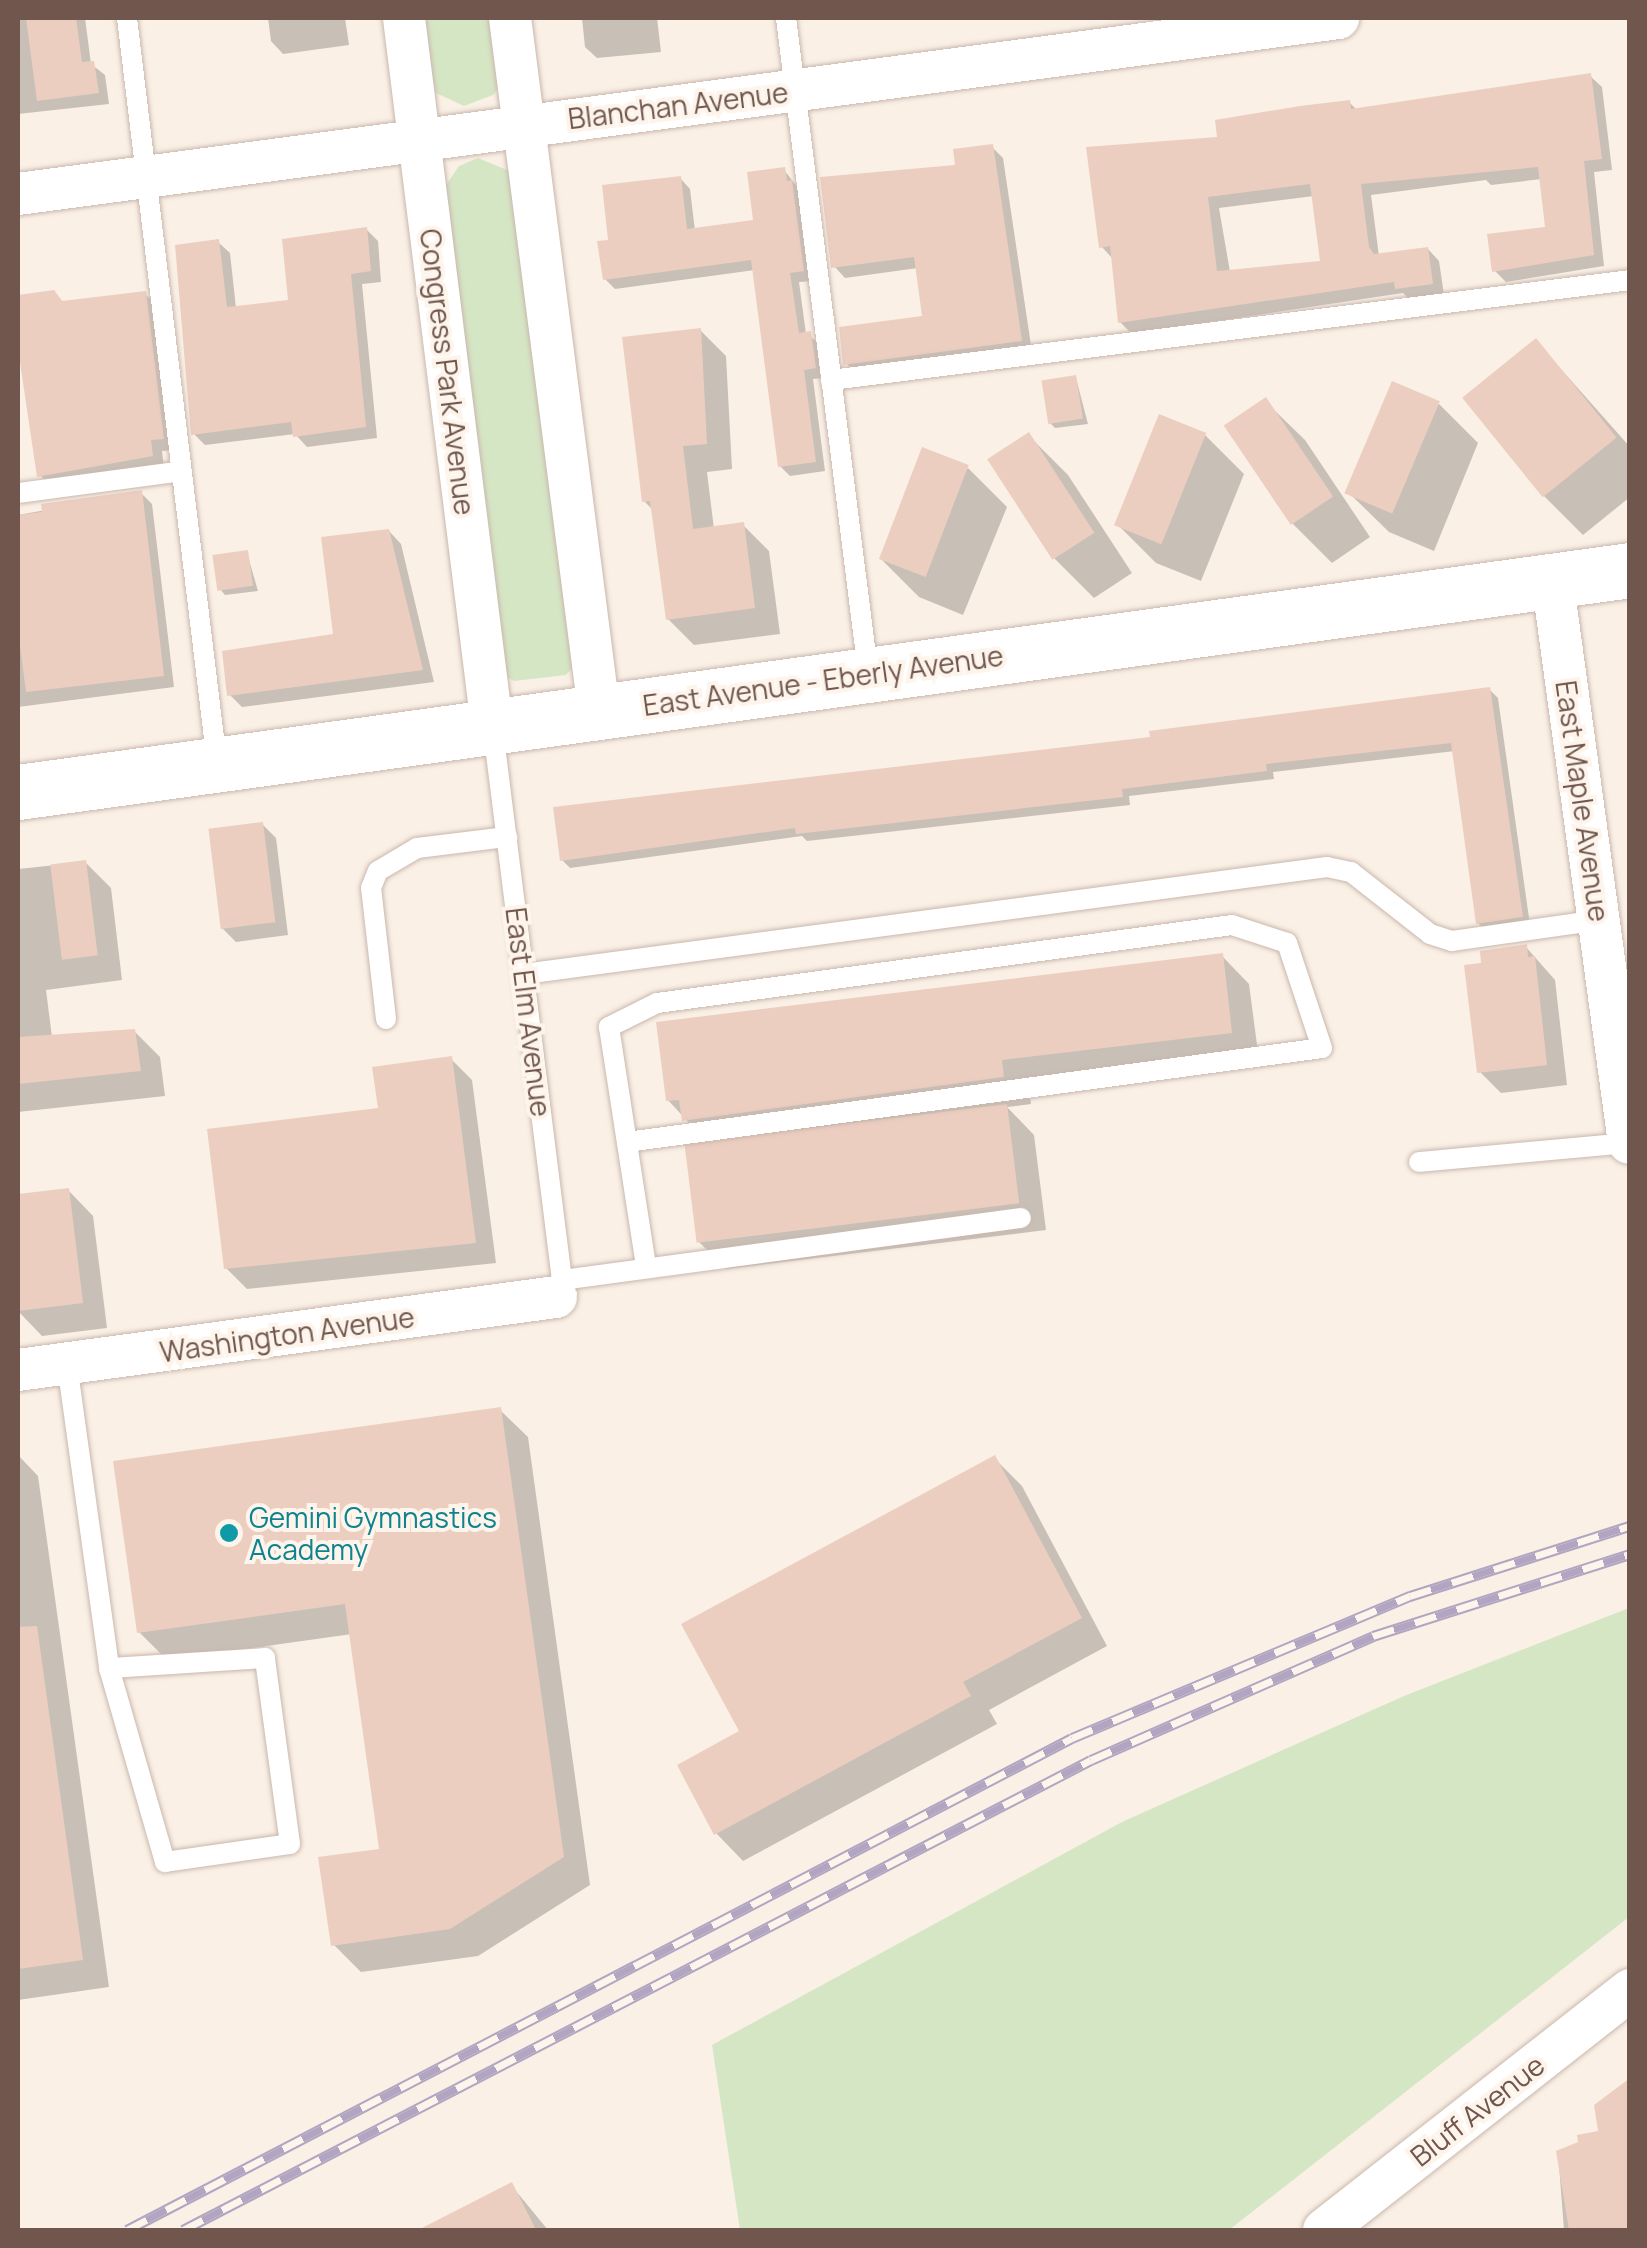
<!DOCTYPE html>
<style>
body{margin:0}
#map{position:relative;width:1647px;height:2248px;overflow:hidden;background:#faf0e5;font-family:Manrope,sans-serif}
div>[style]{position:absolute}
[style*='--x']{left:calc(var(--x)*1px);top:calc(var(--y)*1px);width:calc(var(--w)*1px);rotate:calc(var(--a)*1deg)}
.green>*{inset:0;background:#d5e6c5}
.shadow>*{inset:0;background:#0003}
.building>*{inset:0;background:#eccec0;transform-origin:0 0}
.roads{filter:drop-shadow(0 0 2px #cab7ad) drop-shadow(0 0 2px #cab7ad)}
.lane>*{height:20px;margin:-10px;padding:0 10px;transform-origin:10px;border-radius:10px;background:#fff}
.street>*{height:42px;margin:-21px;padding:0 21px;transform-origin:21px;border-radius:21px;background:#fff}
.secondary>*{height:55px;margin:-27.5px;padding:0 27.5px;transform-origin:27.5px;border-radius:27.5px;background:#fff}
.rail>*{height:11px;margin-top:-5.5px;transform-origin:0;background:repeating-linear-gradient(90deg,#fdf4eb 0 22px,#b2a5c2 0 44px);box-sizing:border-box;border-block:2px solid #b2a5c2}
.dots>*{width:28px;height:28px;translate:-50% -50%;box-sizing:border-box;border:5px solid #fdf4eb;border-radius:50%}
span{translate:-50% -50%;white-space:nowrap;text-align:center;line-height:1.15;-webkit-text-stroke:8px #fdf4eb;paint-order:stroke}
.street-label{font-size:28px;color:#70564d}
.culture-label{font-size:28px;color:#0d838f}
.left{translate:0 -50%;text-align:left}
.frame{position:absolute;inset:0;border:20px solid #70564d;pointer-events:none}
</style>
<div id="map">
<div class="green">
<div style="clip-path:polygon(420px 18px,501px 18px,500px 86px,493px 95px,464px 106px,436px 93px)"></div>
<div style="clip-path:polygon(478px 158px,514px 173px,574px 666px,566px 675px,514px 681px,507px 677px,444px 188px,459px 166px)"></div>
<div style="clip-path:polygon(1629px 1608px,1629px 1917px,1229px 2230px,740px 2230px,712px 2045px,1122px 1822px,1404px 1696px)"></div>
</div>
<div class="shadow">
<div style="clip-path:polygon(18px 18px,85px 18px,91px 64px,105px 75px,109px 104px,18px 114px)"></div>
<div style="clip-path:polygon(268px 18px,345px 18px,349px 45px,283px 54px,271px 41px)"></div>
<div style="clip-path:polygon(582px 18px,657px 18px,661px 52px,597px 58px,585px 47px)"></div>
<div style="clip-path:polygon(evenodd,1590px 76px,1602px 87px,1612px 170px,1594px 172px,1604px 266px,1506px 282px,1494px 270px,1548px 229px,1542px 179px,1491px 185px,1486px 180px,1371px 195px,1379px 256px,1428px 249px,1439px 261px,1444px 295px,1410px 300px,1403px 293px,1132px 334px,1120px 322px,1113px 259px,1101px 246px,1220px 139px,1349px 102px,1358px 111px,1590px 76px,1314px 196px,1323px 263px,1230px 272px,1219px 208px,1314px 196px)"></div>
<div style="clip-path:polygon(992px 147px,1003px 158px,1032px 352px,857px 375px,846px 363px,924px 319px,918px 268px,845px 278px,834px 266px)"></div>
<div style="clip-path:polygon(784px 170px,802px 193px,813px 281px,799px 282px,806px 334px,821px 344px,825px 378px,813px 379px,825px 471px,790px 476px,780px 466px,755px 270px,615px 289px,605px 279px,611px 242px,680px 178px,690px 189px,695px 231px,756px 222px)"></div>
<div style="clip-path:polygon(367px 230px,378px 241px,381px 282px,362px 284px,377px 438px,307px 447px,295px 434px,205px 445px,194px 434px,218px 242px,230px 253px,236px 308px,291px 302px)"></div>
<div style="clip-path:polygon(54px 292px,64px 303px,145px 294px,157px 305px,175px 450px,162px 451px,164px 468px,52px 487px,40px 475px,18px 298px)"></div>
<div style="clip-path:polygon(700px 330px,726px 356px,732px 469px,707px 472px,714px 529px,743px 525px,769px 551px,780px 634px,694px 645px,668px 619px,654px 511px,644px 501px)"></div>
<div style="clip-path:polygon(1536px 341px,1630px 447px,1630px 497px,1583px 535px,1544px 496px)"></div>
<div style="clip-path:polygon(1076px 378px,1088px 424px,1055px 428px,1049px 422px)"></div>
<div style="clip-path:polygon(1265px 401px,1305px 440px,1370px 537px,1332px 563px,1293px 524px)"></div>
<div style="clip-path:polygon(1439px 404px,1478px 443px,1434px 551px,1389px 532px,1349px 493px)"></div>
<div style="clip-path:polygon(1205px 435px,1244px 474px,1201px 581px,1156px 563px,1117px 524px)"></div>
<div style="clip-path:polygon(1029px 436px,1068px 475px,1132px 573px,1094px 598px,1055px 559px)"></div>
<div style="clip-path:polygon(968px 468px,1007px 507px,963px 615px,919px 597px,880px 558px)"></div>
<div style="clip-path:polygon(141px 493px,152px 504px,174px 687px,18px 707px,18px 515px)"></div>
<div style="clip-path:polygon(389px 531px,401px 544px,434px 682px,242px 707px,230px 695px,336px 636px)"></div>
<div style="clip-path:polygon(247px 553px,258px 591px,225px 595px,219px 588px)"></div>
<div style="clip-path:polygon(1489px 689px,1498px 698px,1530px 925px,1486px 931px,1478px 923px,1455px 751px,1273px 772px,1274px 779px,1129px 796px,1130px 805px,807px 841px,802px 836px,570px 868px,562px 860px,1153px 739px)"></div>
<div style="clip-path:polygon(262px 824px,276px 838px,288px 935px,236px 942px,222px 928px)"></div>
<div style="clip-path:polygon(85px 862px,111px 888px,122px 980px,46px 990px,52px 1037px,134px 1031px,160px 1057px,165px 1096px,18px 1112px,18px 869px)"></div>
<div style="clip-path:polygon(1526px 947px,1555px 980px,1567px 1085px,1501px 1093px,1480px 1072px,1484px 965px)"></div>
<div style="clip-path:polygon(1222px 956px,1249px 984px,1259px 1060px,1029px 1088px,1031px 1104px,1007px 1107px,1034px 1135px,1046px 1230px,726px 1269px,698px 1241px,711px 1147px,668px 1100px)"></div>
<div style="clip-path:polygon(451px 1059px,472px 1080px,496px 1263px,247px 1289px,226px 1268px,380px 1110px)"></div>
<div style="clip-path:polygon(68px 1190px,93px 1216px,107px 1328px,42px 1336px,18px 1311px,18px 1197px)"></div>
<div style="clip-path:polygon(500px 1410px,528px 1437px,590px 1885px,478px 1956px,361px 1972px,333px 1944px,382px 1851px,352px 1634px,167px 1660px,139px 1632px)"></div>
<div style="clip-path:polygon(18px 1455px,38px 1476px,109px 1987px,18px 2000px)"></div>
<div style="clip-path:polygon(994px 1458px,1022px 1486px,1107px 1646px,989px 1710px,997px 1724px,743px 1861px,716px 1833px,742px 1732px)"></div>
<div style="clip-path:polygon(1630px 2084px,1630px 2230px,1564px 2230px,1558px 2152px,1601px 2134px)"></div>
<div style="clip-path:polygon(511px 2185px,548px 2230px,424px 2230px)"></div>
</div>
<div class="building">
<div style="clip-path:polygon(26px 18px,76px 18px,82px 62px,94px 61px,99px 93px,37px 101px)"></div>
<div style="clip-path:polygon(evenodd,1591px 73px,1602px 159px,1584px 161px,1594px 255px,1492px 272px,1487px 234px,1545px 227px,1538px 167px,1361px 184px,1369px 247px,1374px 254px,1428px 247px,1433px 284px,1395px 289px,1394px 282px,1118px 323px,1110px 246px,1099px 248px,1086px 147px,1217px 137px,1215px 120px,1300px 106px,1350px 100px,1351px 109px,1591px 73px,1310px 184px,1320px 261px,1217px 271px,1208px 197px,1310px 184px)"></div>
<div style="clip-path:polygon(993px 144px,1022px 341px,843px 365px,839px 327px,922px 316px,914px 257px,831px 268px,820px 177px,955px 165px,953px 149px)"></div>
<div style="clip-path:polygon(785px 167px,787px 181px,792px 180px,804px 271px,790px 273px,799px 333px,811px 331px,816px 368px,804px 370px,816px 462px,778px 467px,751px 260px,603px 280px,597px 241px,608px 240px,602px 185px,681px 176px,687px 229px,753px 220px,747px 172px)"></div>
<div style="clip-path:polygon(367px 227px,371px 271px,351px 274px,366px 427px,293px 437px,291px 422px,191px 435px,175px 245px,219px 239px,227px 307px,288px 300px,282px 239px)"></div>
<div style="clip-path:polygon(54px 290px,62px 301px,146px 291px,164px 439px,151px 440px,153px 456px,37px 477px,18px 349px,18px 295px)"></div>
<div style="clip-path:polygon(701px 328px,707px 444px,683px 446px,693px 529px,744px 522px,755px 608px,666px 620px,650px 501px,642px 502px,622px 337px)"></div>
<div style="left:1536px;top:338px;width:128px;height:95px;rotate:51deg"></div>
<div style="left:1076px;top:375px;width:44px;height:35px;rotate:81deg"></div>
<div style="left:1392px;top:381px;width:52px;height:122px;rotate:23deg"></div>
<div style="left:1266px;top:397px;width:120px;height:51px;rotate:56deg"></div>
<div style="left:1159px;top:414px;width:51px;height:120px;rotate:22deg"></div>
<div style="left:1029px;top:432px;width:120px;height:50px;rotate:57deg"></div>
<div style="left:922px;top:447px;width:50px;height:120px;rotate:21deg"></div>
<div style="clip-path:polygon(142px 490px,164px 676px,26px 692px,18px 630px,18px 515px,42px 512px,41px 504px)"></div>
<div style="clip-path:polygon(389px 529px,423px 670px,227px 696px,222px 651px,333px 634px,321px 537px)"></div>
<div style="left:248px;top:550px;width:36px;height:36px;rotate:82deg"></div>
<div style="clip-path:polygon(1490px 687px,1523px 917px,1476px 924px,1451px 743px,1266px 764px,1267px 771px,1122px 789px,1123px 797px,796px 834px,795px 828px,560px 861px,553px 807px,1150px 737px,1149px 731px)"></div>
<div style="left:263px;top:822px;width:101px;height:55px;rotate:83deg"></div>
<div style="left:86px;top:860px;width:96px;height:36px;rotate:83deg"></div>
<div style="clip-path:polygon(1527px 944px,1528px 957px,1535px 956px,1547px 1065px,1477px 1073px,1464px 965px,1481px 963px,1480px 951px)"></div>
<div style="clip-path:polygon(1223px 953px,1232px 1033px,1002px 1060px,1004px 1077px,682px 1121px,679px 1100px,666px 1101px,656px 1022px)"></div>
<div style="clip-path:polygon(135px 1029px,141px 1071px,18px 1084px,18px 1037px)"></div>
<div style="clip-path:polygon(452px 1056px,476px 1243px,224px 1269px,207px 1129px,378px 1108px,372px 1067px)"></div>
<div style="left:1007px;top:1104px;width:100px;height:325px;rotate:83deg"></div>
<div style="clip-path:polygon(69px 1188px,83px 1303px,18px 1311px,18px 1194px)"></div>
<div style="clip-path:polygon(501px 1407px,564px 1857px,450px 1929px,331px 1946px,318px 1857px,379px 1849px,345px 1604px,137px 1633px,113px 1461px)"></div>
<div style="clip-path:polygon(995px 1455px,1082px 1618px,963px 1682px,971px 1696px,714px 1835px,677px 1765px,739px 1731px,681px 1624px)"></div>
<div style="clip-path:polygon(37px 1626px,83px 1960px,18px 1969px,18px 1627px)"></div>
<div style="clip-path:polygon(1630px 2078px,1630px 2230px,1569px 2230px,1556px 2151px,1578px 2142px,1577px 2135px,1598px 2131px,1594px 2105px)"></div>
<div style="clip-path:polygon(512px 2182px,536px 2230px,418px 2230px)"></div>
</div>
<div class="roads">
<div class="lane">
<div style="--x:127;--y:18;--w:750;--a:83.11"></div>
<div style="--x:786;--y:18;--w:659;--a:82.85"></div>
<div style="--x:831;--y:380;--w:805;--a:-7.13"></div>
<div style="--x:18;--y:493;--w:165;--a:-7.6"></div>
<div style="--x:493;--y:730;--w:554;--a:82.85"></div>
<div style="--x:562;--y:1280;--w:18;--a:109"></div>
<div style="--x:524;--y:974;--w:810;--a:-7.59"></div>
<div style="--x:1327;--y:867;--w:25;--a:12"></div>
<div style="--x:1351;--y:872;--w:100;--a:38.1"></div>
<div style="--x:1430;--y:934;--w:23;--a:18"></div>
<div style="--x:1452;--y:941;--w:148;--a:-8.1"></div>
<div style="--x:386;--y:1019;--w:132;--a:-96.5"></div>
<div style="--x:371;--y:888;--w:18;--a:-68"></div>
<div style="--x:378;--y:871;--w:45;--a:-30.5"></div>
<div style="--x:417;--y:848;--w:91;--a:-7"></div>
<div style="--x:627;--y:1142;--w:701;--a:-7.7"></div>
<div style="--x:1322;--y:1048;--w:111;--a:-108.4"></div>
<div style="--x:1287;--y:943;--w:58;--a:-161.9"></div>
<div style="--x:1232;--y:925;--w:580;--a:172.27"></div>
<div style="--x:657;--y:1003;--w:54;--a:153.4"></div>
<div style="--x:609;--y:1027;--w:243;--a:81.2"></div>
<div style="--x:1419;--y:1162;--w:211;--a:-5.2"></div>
<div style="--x:562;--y:1280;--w:463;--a:-7.7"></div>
<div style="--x:67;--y:1364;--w:307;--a:82.1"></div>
<div style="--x:109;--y:1668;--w:202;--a:73.9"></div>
<div style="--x:165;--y:1862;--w:126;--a:-8.2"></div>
<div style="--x:290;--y:1844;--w:188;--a:-97.7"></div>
<div style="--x:265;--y:1658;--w:156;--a:176.3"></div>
</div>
<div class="street">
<div style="--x:404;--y:18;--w:713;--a:82.91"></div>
<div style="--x:510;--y:18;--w:699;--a:82.68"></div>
<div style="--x:18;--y:194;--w:1332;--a:-7.59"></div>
<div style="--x:1552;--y:578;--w:570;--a:82.24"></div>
<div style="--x:18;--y:1370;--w:543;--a:-7.73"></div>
<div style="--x:1324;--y:2230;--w:389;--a:-38.1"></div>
</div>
<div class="secondary">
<div style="--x:18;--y:792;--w:1627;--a:-7.84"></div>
</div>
</div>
<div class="rail">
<div style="--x:127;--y:2230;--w:1065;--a:-27.5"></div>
<div style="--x:1072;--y:1738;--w:367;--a:-22.8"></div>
<div style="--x:1410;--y:1596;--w:231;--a:-17.7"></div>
<div style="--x:183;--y:2230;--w:1022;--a:-27.37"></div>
<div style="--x:1091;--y:1760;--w:308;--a:-23.7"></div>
<div style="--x:1373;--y:1636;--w:270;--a:-17.7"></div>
</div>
<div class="dots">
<div style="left:229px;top:1533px;background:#0f9aa8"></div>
</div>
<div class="street-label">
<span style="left:678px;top:105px;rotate:-7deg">Blanchan Avenue</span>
<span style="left:448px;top:372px;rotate:83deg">Congress Park Avenue</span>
<span style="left:823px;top:680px;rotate:-8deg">East Avenue - Eberly Avenue</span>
<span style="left:1583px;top:801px;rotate:82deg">East Maple Avenue</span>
<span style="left:529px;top:1012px;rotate:83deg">East Elm Avenue</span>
<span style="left:287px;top:1334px;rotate:-8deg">Washington Avenue</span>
<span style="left:1477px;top:2110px;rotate:-38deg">Bluff Avenue</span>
</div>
<div class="culture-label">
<span class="left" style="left:249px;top:1533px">Gemini Gymnastics<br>Academy</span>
</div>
<div class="frame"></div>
</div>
